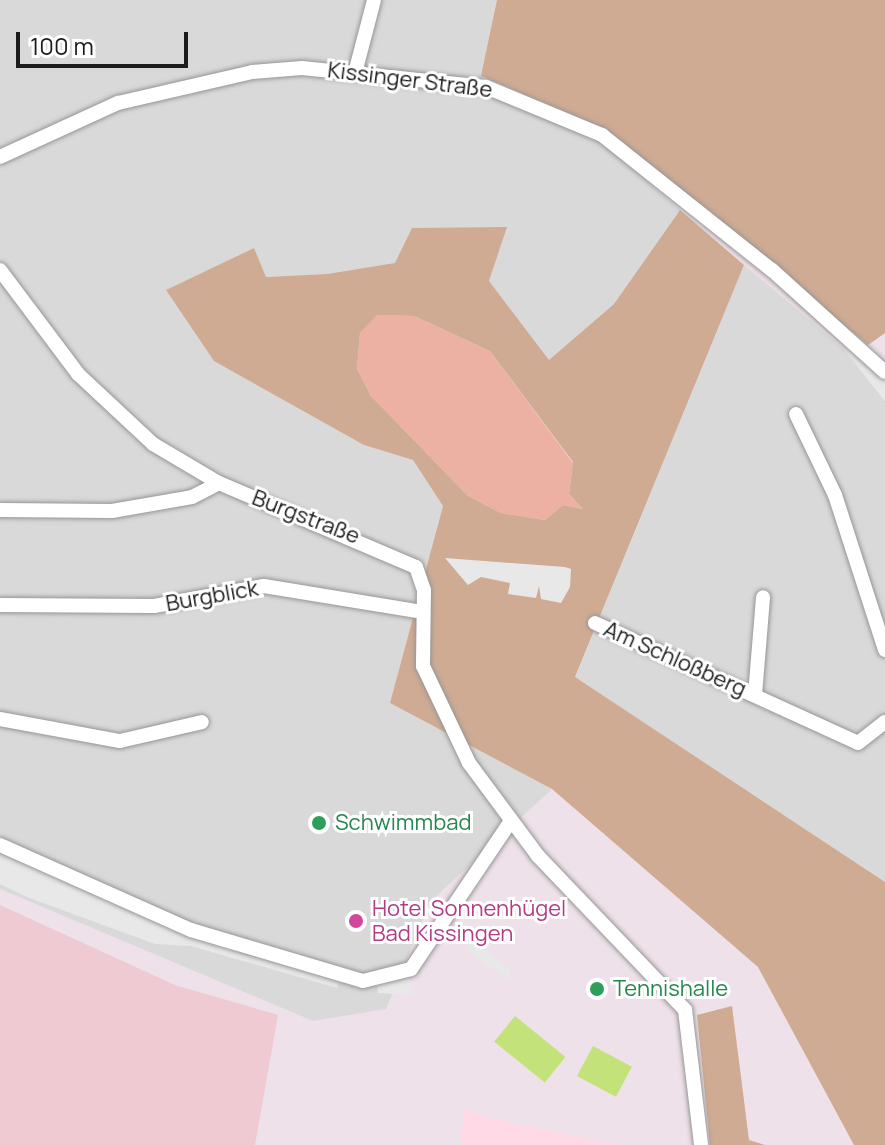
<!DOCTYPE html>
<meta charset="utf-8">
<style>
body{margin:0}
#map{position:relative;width:885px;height:1145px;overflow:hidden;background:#eee1e9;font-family:Manrope,sans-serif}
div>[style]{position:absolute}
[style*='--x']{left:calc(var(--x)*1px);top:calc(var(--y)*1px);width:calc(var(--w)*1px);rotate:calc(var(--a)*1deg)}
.residential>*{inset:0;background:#dad9da}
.education>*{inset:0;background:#ffd9e5}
.farmland>*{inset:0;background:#efcad3}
.grass>*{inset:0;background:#ecb1a3}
.forest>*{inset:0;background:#d0ab93}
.pitch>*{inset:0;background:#c3e279;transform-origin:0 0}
.parking>*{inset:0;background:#e8e8e8}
.roads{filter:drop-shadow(0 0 2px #969696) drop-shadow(0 0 2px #969696)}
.minor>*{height:14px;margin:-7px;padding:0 7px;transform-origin:7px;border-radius:7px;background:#fff}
.dots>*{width:22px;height:22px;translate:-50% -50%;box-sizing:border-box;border:4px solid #fff;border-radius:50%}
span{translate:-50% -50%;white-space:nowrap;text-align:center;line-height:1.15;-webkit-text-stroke:6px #fff;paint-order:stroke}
.street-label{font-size:22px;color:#1c1c1c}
.leisure-label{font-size:22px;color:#27864d}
.left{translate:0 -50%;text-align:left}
.hotel-label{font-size:22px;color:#b23c85}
.scale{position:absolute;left:16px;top:32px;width:172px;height:36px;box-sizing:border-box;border:4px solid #1c1c1c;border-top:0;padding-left:10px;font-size:24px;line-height:28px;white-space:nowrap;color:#1c1c1c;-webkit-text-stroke:6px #fff;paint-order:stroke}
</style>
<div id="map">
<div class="residential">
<div style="clip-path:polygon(0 0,497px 0,480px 91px,600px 141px,680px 210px,614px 304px,549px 360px,489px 281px,506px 228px,395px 263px,327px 274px,265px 277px,254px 248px,167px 290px,364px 445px,413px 460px,443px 506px,390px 703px,552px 789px,430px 902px,386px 1009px,313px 1021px,0 889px)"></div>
<div style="clip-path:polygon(744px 265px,843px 348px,885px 401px,885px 882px,575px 678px)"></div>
</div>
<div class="education">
<div style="clip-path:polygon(465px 1108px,489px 1118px,617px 1145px,460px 1145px)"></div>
</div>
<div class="farmland">
<div style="clip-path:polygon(0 905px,175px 985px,278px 1015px,255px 1145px,0 1145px)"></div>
</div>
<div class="grass">
<div style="clip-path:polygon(376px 315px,414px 316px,490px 351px,573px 463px,569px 494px,583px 509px,563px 505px,545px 520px,501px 513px,468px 496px,371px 396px,357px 369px,360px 333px)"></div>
</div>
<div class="forest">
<div style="clip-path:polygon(497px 0,885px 0,885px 333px,868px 345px,608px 130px,481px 76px)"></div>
<div style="clip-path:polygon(evenodd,680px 210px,744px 265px,575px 677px,885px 882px,885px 1145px,854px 1145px,758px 967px,552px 789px,390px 703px,443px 506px,413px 460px,364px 445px,214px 361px,166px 290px,254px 248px,266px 277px,327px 274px,395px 263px,412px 228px,507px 227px,489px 281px,549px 360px,614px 304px,680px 210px,377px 315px,414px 316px,490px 351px,573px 462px,569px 494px,583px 509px,563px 505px,545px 520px,501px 513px,468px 496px,371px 396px,357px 369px,360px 333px,377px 315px)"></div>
<div style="clip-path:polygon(732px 1006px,749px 1140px,765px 1145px,710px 1145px,697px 1015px)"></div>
</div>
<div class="pitch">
<div style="left:515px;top:1016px;width:65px;height:33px;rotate:39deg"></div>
<div style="left:593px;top:1046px;width:44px;height:34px;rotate:28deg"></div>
</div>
<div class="parking">
<div style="clip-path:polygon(846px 342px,885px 383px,885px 401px,843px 348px)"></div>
<div style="clip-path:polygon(445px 558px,565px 567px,571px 569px,570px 587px,561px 603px,541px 599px,539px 586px,536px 598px,508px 594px,510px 583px,481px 577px,468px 585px)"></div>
<div style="clip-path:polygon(0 853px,242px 954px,319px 970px,339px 981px,337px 988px,191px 946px,155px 944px,27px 897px,0 884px)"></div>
<div style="clip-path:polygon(469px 938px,511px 970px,508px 980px,468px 950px)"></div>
<div style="clip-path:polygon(409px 977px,413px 995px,378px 993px,377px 985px)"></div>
</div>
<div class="roads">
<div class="minor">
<div style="--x:355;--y:73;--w:75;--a:-75.4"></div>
<div style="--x:0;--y:157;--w:130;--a:-24.6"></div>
<div style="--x:118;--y:103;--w:138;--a:-13"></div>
<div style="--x:252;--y:72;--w:50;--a:-4.6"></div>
<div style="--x:302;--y:68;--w:185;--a:5.9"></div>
<div style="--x:486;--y:87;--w:126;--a:22.5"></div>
<div style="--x:602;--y:135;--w:217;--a:38.5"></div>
<div style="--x:772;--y:270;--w:152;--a:42.1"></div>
<div style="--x:0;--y:270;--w:130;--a:53.1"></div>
<div style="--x:78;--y:374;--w:103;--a:43"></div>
<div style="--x:153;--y:444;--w:77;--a:30.6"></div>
<div style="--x:219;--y:483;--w:214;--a:23.1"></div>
<div style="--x:416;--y:567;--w:24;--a:71"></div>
<div style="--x:424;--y:590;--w:76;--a:90.8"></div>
<div style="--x:423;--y:666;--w:107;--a:64.6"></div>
<div style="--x:469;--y:763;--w:116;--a:53.4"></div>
<div style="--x:538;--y:856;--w:213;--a:46.3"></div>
<div style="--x:685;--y:1010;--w:136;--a:83.2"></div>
<div style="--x:796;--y:414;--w:90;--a:64.3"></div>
<div style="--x:835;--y:495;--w:163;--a:72.1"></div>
<div style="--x:0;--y:510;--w:112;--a:0.5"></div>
<div style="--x:112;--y:511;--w:81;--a:-9.9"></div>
<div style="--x:192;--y:497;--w:30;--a:-27"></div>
<div style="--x:0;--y:605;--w:154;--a:0.4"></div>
<div style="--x:154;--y:606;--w:112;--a:-10.3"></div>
<div style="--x:264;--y:586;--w:160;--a:9.3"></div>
<div style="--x:595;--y:623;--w:289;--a:24.5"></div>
<div style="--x:858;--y:743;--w:34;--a:-38"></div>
<div style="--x:755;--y:695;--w:98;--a:-85.3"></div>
<div style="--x:0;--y:719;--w:122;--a:10.4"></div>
<div style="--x:120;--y:741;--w:84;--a:-13"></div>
<div style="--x:0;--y:845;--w:209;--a:24"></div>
<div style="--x:191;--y:930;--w:179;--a:16.5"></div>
<div style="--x:363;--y:981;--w:49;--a:-14"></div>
<div style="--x:411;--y:969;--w:179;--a:-56"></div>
</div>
</div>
<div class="dots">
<div style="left:319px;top:823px;background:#2e9e5b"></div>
<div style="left:356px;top:921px;background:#d1479c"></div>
<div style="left:597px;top:989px;background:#2e9e5b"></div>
</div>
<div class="street-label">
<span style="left:410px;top:80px;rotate:7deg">Kissinger Straße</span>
<span style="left:306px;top:517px;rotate:21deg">Burgstraße</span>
<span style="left:212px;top:596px;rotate:-10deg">Burgblick</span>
<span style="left:675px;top:659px;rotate:24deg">Am Schloßberg</span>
</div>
<div class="leisure-label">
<span class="left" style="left:335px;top:823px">Schwimmbad</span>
<span class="left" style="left:613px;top:989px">Tennishalle</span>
</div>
<div class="hotel-label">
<span class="left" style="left:372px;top:921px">Hotel Sonnenhügel<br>Bad Kissingen</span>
</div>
<div class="scale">100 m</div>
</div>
